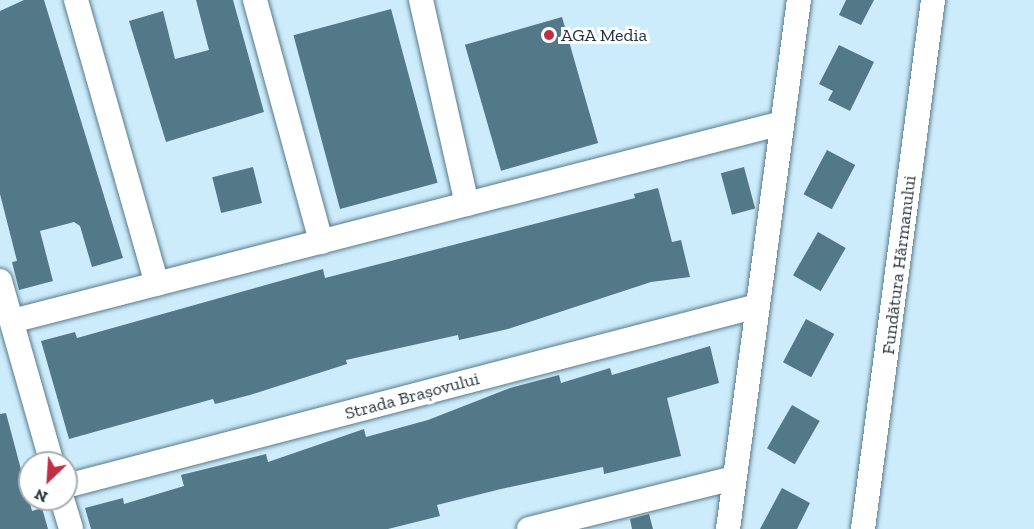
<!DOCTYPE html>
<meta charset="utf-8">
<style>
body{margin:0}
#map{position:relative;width:1034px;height:529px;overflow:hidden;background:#cdecfb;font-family:"Zilla Slab",serif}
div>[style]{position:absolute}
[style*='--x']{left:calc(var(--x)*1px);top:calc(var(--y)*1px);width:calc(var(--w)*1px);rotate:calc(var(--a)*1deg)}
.building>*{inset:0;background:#537888;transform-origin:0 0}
.roads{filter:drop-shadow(0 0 2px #577b8c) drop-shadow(0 0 2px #577b8c)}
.minor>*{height:24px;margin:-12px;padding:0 12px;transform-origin:12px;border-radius:12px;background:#fff}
.dots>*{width:16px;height:16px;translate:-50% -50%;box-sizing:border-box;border:3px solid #fff;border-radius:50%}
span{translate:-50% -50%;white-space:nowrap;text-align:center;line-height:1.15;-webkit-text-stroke:6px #fff;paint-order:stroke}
.poi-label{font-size:18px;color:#24343b}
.left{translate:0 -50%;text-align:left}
.street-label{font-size:18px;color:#24343b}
.north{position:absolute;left:18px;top:451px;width:60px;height:60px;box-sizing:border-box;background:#fff;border:2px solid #a7aeb1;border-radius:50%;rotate:205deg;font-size:16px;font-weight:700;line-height:24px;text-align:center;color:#24343b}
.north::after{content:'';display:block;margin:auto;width:21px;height:27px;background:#c02f45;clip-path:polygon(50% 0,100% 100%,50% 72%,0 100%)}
</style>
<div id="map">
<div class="building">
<div style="clip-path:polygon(24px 0,44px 0,123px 258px,92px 267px,80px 226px,74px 222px,40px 231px,53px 281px,19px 290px,12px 262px,17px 261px,0 194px,0 11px)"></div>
<div style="clip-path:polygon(196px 0,233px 0,264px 112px,166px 142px,129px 21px,163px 11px,175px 59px,209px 50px)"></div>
<div style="clip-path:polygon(846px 0,874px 0,861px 25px,839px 15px)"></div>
<div style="left:391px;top:9px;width:180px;height:101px;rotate:75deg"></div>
<div style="left:562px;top:17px;width:131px;height:101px;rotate:74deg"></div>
<div style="clip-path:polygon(839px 45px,874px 62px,850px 111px,828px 100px,833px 91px,819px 84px)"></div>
<div style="left:827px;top:150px;width:32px;height:50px;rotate:28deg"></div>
<div style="left:253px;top:167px;width:37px;height:42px;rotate:76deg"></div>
<div style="left:744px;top:167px;width:43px;height:24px;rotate:75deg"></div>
<div style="clip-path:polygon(658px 188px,672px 242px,681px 240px,690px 277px,651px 282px,508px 329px,459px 340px,458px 335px,346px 360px,347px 364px,250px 395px,215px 404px,213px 399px,69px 439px,41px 341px,75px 332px,77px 338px,323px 269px,325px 278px,635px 198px,634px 194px)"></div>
<div style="left:818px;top:232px;width:32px;height:50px;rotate:30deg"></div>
<div style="left:806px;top:319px;width:32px;height:49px;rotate:28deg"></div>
<div style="clip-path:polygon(710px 346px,719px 383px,667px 398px,681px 456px,604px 474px,603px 467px,501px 489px,437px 505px,440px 516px,388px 529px,91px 529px,85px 508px,123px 498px,124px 504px,184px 486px,181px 475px,266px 454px,268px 462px,364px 429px,366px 437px,428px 420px,510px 388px,559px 375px,561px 383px,610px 368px,612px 375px)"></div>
<div style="left:792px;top:405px;width:32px;height:50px;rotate:30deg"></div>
<div style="clip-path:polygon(6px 413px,32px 511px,42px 508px,48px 529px,0 529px,0 414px)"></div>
<div style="clip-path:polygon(782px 488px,810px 503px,797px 529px,760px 529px)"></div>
<div style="clip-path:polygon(649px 514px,653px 529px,632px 529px,630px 519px)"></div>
</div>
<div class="roads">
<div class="minor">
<div style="--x:76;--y:0;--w:295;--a:74.1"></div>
<div style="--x:255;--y:0;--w:251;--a:74.7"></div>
<div style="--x:421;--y:0;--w:209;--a:77.3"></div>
<div style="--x:0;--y:281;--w:189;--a:74.1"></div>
<div style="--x:12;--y:321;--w:795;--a:-14.42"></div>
<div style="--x:66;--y:486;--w:714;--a:-14.6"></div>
<div style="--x:62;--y:499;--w:31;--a:73"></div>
<div style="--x:529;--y:529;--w:211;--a:-14"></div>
<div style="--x:728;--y:529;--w:534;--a:-82.36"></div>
<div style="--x:863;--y:529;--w:534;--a:-82.46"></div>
</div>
</div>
<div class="dots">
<div style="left:549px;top:35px;background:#c02f45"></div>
</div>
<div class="poi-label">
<span class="left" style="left:561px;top:35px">AGA Media</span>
</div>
<div class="street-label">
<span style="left:899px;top:265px;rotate:-83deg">Fundătura Hărmanului</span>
<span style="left:412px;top:396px;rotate:-15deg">Strada Brașovului</span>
</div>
<div class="north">N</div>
</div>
